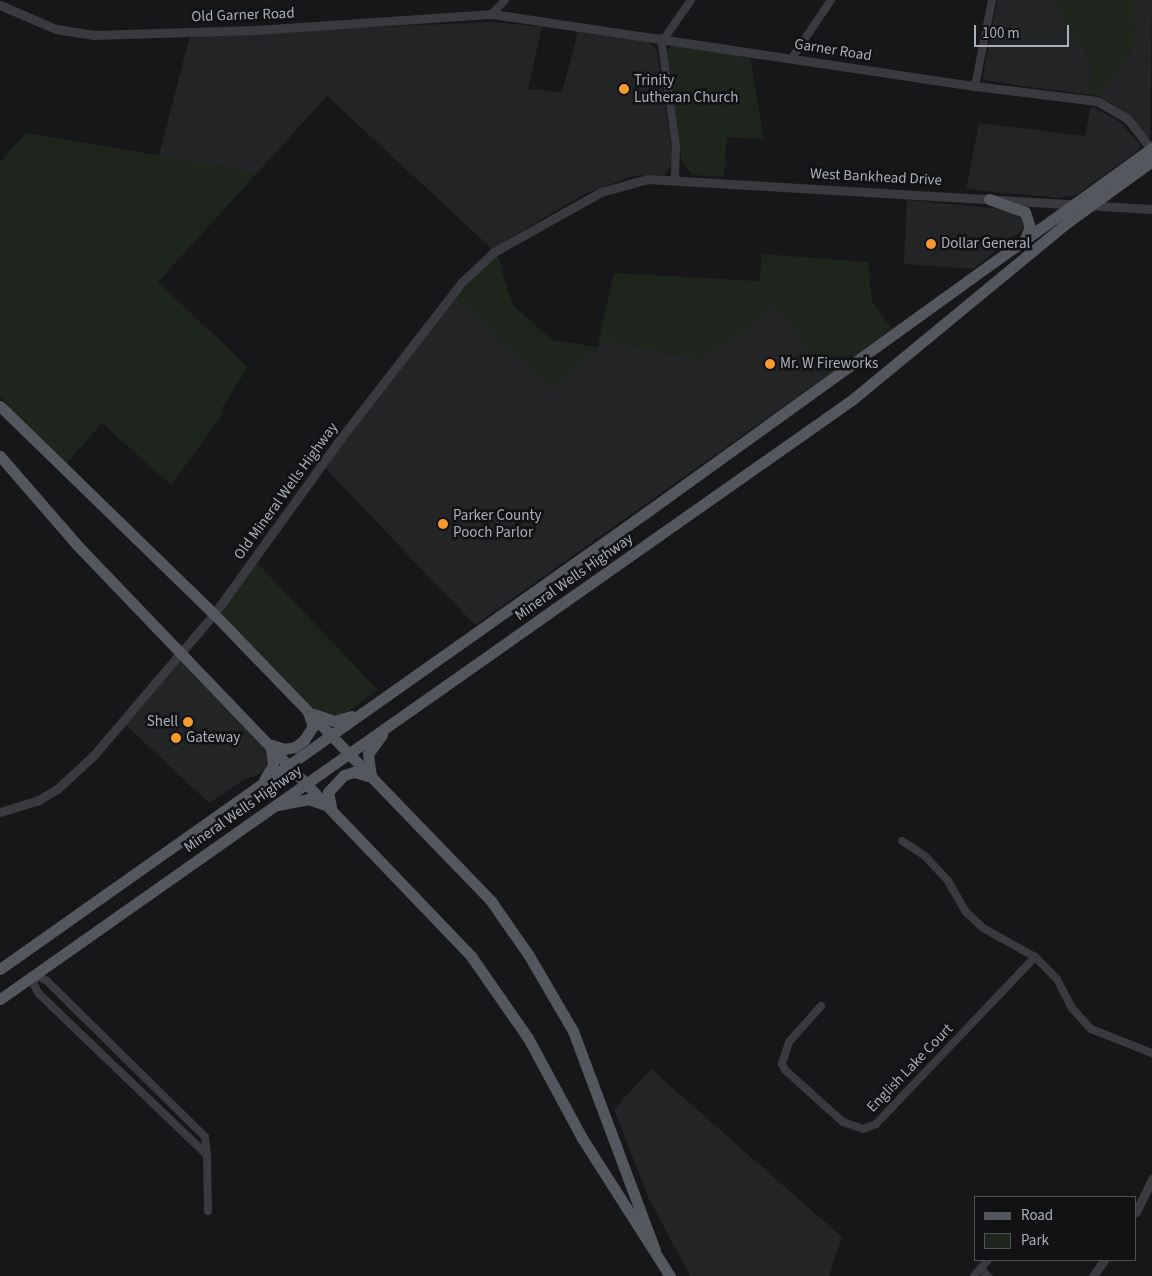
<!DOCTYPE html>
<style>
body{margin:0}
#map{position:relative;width:1152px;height:1276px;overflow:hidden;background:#171719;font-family:"Source Sans 3",sans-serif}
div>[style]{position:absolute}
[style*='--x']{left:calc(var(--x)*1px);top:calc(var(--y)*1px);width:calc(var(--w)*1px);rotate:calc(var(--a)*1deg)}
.built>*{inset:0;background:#232426}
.green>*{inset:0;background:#1d251d}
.minor>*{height:8px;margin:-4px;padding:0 4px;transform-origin:4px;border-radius:4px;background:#383a3f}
.tertiary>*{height:9px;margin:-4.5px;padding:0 4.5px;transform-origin:4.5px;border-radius:4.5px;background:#383a3f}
.primary>*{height:11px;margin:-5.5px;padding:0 5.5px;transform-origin:5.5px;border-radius:5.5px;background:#54575e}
.dots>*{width:14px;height:14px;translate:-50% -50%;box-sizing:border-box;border:2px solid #121214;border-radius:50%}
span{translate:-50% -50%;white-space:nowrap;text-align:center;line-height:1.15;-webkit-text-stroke:5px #121214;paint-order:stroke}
.street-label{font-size:15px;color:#a9b0ba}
.poi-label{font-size:15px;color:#a9b0ba}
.left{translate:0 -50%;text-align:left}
.right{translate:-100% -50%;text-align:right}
.legend{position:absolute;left:974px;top:1196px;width:162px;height:65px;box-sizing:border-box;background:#121214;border:1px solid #4e5156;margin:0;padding:6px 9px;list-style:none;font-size:15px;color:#a9b0ba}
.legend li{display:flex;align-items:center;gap:10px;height:25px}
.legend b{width:25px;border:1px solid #4e5156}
.scale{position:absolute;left:974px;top:25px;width:95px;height:22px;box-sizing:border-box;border:2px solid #a9b0ba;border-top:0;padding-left:6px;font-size:15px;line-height:18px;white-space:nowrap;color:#a9b0ba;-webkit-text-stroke:4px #121214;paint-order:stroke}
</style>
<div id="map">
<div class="built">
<div style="clip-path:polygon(997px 0,1052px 0,1083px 48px,1091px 67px,1089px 95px,987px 81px,983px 77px)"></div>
<div style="clip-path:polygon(1132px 0,1152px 0,1150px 139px,1126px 113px,1099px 96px,1130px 54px)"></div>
<div style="clip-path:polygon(494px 22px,542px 27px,528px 89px,562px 92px,578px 32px,648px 42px,653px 46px,657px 51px,673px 156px,672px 164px,665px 175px,633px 176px,582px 195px,492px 249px,327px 96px,258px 172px,159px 156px,190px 35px)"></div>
<div style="clip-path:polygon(1091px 106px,1120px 122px,1140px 144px,1139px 150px,1076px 195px,1060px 198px,966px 189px,979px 123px,1085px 136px)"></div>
<div style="clip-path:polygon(907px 200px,1015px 210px,1022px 213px,1025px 228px,973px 269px,904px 264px)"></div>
<div style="clip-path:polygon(455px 297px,554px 389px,605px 340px,701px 360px,775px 306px,828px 375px,475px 625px,325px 468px)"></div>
<div style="clip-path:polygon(180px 662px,190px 665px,267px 751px,268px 763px,261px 774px,245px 779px,209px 803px,126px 725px)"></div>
<div style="clip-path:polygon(651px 1069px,842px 1237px,829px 1276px,690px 1276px,648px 1197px,614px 1109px)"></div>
</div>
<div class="green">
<div style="clip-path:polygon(1052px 0,1132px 0,1136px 30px,1130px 54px,1099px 96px,1089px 95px,1091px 66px,1083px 48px)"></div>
<div style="clip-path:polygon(672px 45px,750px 57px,764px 139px,727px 137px,724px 177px,692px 175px,682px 162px,667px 55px,667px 50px)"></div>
<div style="clip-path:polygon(26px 133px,258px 172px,158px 282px,248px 367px,220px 411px,223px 414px,171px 485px,102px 423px,66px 464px,0 397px,0 162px)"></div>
<div style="clip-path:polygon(497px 254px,512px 304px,552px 340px,597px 347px,614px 273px,759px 281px,762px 254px,868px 262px,872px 301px,892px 329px,828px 375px,775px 307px,701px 360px,605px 340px,554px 389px,455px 297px)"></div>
<div style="clip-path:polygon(257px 563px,378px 690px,349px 711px,337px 716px,324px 715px,311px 706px,223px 615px,222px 607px)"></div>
</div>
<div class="minor">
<div style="--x:492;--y:14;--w:19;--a:-47"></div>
<div style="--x:661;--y:38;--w:109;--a:82.1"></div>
<div style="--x:676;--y:146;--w:34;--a:92"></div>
<div style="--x:664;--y:39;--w:47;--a:-55.3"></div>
<div style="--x:792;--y:58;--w:70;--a:-56.1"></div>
<div style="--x:975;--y:86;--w:88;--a:-78.8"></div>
<div style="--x:902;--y:841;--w:27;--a:33"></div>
<div style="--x:925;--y:856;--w:34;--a:47"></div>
<div style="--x:948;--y:881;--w:36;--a:60"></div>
<div style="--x:966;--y:912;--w:23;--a:43"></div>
<div style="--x:983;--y:928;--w:60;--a:29.1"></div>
<div style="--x:1035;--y:957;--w:31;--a:45"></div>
<div style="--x:1057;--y:979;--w:33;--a:63"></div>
<div style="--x:1072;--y:1008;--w:28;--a:48"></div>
<div style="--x:1091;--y:1029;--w:66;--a:21.5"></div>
<div style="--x:821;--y:1006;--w:48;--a:131.6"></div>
<div style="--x:789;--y:1042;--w:23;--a:108"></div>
<div style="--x:782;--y:1064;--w:7;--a:63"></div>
<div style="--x:785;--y:1070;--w:78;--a:41.9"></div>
<div style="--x:843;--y:1122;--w:21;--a:19"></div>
<div style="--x:863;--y:1129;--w:14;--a:-21"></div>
<div style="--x:876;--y:1124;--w:231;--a:-46.4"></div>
<div style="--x:207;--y:1155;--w:233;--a:-136.2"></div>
<div style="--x:39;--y:994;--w:10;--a:-119"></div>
<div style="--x:34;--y:985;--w:10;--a:-90"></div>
<div style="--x:34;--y:975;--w:13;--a:23"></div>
<div style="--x:46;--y:980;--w:223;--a:44.6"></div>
<div style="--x:205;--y:1137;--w:18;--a:84"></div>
<div style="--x:207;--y:1155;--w:56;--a:89"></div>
<div style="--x:980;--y:1269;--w:11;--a:41"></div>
<div style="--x:974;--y:1276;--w:21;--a:-49"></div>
</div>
<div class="tertiary">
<div style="--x:0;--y:5;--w:61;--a:23.2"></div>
<div style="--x:56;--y:29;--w:37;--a:9"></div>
<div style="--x:93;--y:35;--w:163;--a:-1.8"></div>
<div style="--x:256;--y:30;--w:237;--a:-3.9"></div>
<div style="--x:492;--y:14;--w:488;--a:8.5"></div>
<div style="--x:975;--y:86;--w:123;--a:7"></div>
<div style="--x:1097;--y:101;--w:34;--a:30"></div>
<div style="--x:1127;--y:118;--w:39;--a:52"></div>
<div style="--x:0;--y:812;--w:39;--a:-17"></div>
<div style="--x:37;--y:801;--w:23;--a:-31"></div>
<div style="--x:57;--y:789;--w:49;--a:-42.5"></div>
<div style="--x:93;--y:756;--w:187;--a:-49.6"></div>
<div style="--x:214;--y:614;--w:217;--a:-54.2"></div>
<div style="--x:341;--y:438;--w:197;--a:-52.2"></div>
<div style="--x:462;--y:282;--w:44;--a:-43.2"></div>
<div style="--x:494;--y:252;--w:123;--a:-29.3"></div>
<div style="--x:601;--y:192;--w:49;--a:-15.5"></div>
<div style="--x:648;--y:179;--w:505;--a:3.41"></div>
<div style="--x:1136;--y:1212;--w:37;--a:-64"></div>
<div style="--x:1093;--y:1276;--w:19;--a:-55"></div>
</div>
<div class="primary">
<div style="--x:989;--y:199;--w:38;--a:20"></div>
<div style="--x:1025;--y:212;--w:16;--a:72"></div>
<div style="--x:1030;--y:227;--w:13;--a:113"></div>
<div style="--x:0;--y:406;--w:298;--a:44.2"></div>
<div style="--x:214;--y:614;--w:399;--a:46"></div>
<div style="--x:491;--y:901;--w:65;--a:55.1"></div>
<div style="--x:528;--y:954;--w:89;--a:59.7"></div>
<div style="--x:573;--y:1031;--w:234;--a:69.5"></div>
<div style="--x:0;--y:456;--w:119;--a:49.1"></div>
<div style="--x:78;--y:546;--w:568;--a:46.21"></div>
<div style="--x:471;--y:956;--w:100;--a:55.2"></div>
<div style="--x:528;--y:1038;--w:114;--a:61.6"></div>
<div style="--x:582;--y:1138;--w:164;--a:57.5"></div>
<div style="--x:314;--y:714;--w:21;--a:19"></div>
<div style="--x:334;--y:721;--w:18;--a:-16"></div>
<div style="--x:272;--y:745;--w:13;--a:18"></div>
<div style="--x:284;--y:749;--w:11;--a:-10"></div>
<div style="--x:295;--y:747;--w:11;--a:-38"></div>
<div style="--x:304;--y:740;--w:17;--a:-57"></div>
<div style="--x:313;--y:726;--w:15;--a:-110"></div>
<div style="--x:371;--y:776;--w:22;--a:-98"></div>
<div style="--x:368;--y:754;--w:24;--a:-54"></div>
<div style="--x:264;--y:780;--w:17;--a:-59"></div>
<div style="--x:273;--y:765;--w:19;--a:-96"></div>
<div style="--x:278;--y:805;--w:31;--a:-11"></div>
<div style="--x:308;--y:799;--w:18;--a:19"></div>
<div style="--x:331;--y:807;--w:15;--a:-101"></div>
<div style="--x:328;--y:792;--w:23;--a:-47"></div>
<div style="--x:344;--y:775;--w:10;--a:-17"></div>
<div style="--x:354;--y:772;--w:15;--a:16"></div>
<div style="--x:0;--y:969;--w:789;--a:-35.24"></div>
<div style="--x:644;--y:514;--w:626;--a:-35.77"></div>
<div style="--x:0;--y:999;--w:1043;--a:-35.12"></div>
<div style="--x:853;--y:399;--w:278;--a:-39.5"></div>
<div style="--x:1068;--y:222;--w:104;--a:-36"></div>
</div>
<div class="dots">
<div style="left:624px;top:89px;background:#f99a2f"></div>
<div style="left:931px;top:244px;background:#f99a2f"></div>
<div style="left:770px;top:364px;background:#f99a2f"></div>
<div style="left:443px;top:524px;background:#f99a2f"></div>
<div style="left:188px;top:722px;background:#f99a2f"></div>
<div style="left:176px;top:738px;background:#f99a2f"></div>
</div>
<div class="street-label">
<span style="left:243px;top:15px;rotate:-2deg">Old Garner Road</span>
<span style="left:833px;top:50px;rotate:9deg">Garner Road</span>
<span style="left:876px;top:177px;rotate:3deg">West Bankhead Drive</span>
<span style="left:286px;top:491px;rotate:-54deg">Old Mineral Wells Highway</span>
<span style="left:574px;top:577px;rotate:-35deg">Mineral Wells Highway</span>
<span style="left:243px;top:809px;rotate:-35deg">Mineral Wells Highway</span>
<span style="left:910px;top:1068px;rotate:-46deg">English Lake Court</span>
</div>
<div class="poi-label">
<span class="left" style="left:634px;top:89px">Trinity<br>Lutheran Church</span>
<span class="left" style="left:941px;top:244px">Dollar General</span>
<span class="left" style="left:780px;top:364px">Mr. W Fireworks</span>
<span class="left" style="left:453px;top:524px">Parker County<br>Pooch Parlor</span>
<span class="right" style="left:178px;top:722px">Shell</span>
<span class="left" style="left:186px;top:738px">Gateway</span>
</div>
<ul class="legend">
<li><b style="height:6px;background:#54575e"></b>Road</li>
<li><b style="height:14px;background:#1d251d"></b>Park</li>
</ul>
<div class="scale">100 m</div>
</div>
